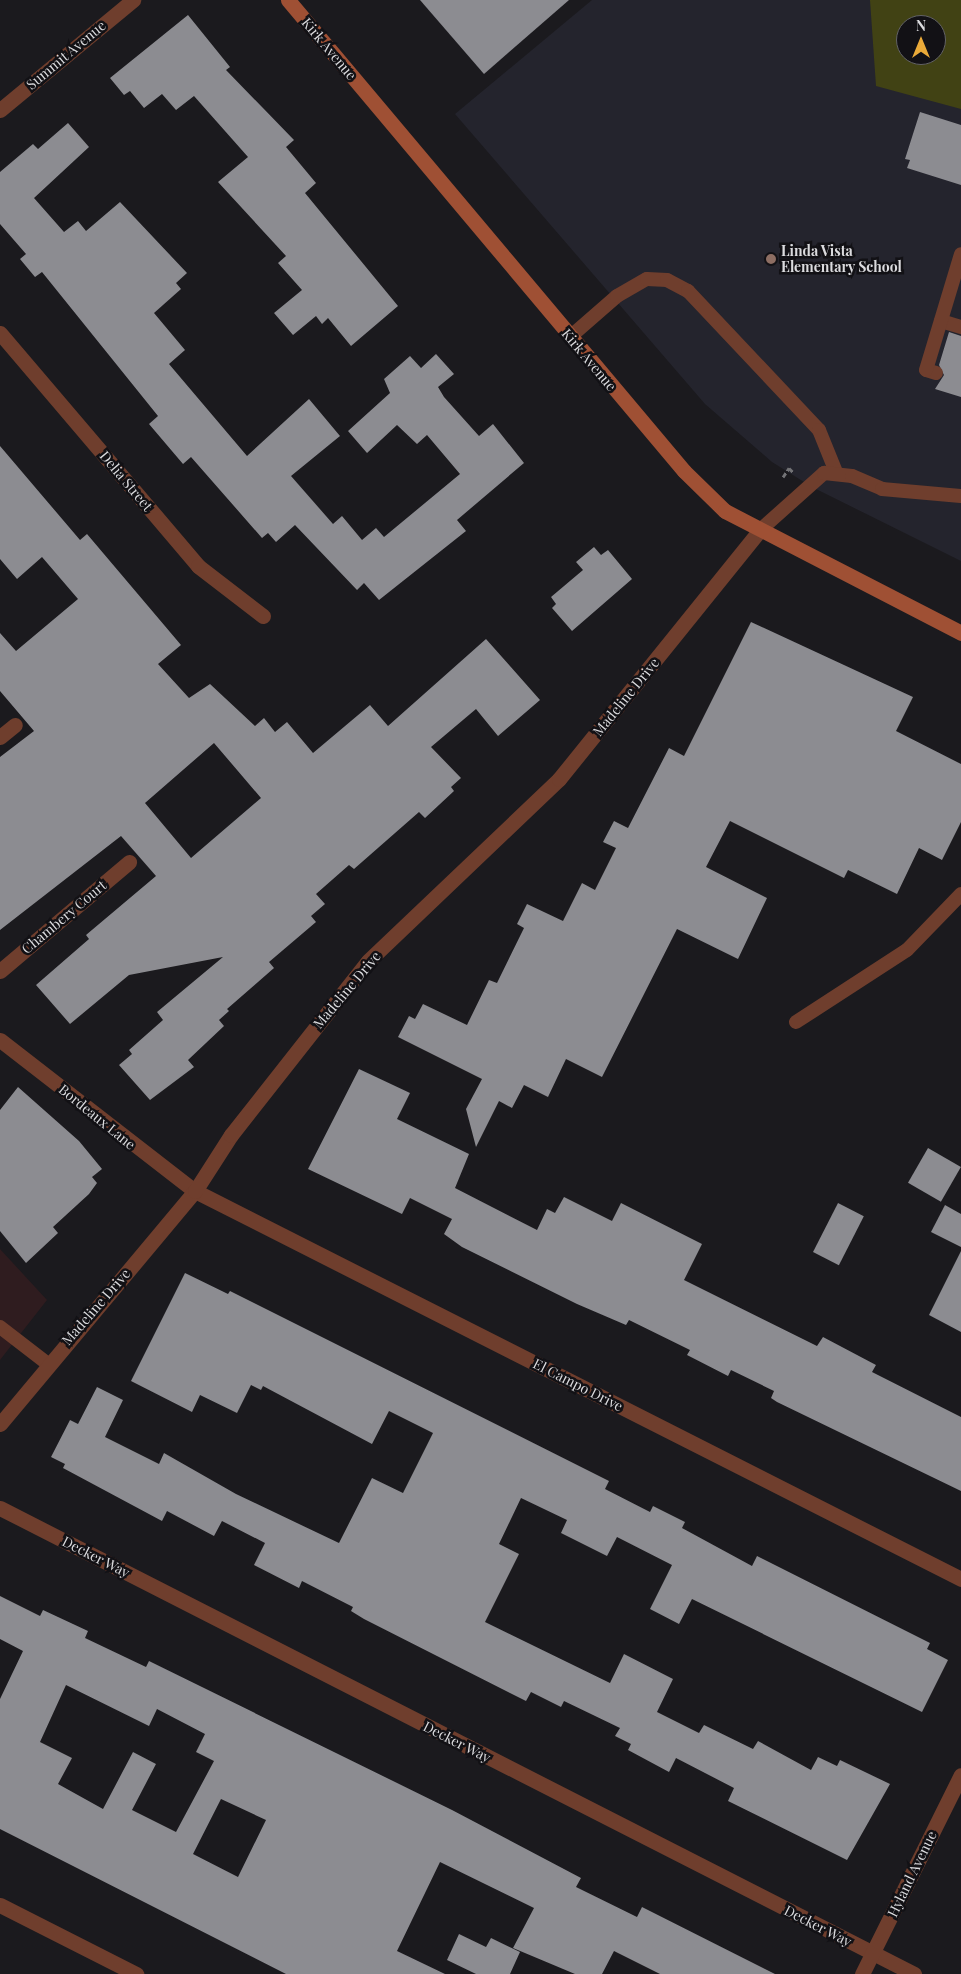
<!DOCTYPE html>
<style>
body{margin:0}
#map{position:relative;width:961px;height:1974px;overflow:hidden;background:#1b1a1e;font-family:"Playfair Display",serif}
div>[style]{position:absolute}
[style*='--x']{left:calc(var(--x)*1px);top:calc(var(--y)*1px);width:calc(var(--w)*1px);rotate:calc(var(--a)*1deg)}
.commercial>*{inset:0;background:#2f1c1f}
.built>*{inset:0;background:#24242d}
.green>*{inset:0;background:#414214}
.building>*{inset:0;background:#8c8c91;transform-origin:0 0}
.path>*{height:3px;margin-top:-1.5px;transform-origin:0;background:repeating-linear-gradient(90deg,#737376 0 5px,transparent 0 7.5px)}
.lane>*{height:14px;margin:-7px;padding:0 7px;transform-origin:7px;border-radius:7px;background:#6f3e2d}
.street>*{height:15px;margin:-7.5px;padding:0 7.5px;transform-origin:7.5px;border-radius:7.5px;background:#6f3e2d}
.secondary>*{height:15px;margin:-7.5px;padding:0 7.5px;transform-origin:7.5px;border-radius:7.5px;background:#9f5034}
.dots>*{width:14px;height:14px;translate:-50% -50%;box-sizing:border-box;border:2px solid #121115;border-radius:50%}
span{translate:-50% -50%;white-space:nowrap;text-align:center;line-height:1.15;-webkit-text-stroke:5px #121115;paint-order:stroke}
.street-label{font-size:14px;color:#dbdbde}
.poi-label{font-size:14px;color:#dbdbde;font-weight:700}
.left{translate:0 -50%;text-align:left}
.north{position:absolute;left:896px;top:15px;width:50px;height:50px;box-sizing:border-box;background:#121115;border:1px solid #626265;border-radius:50%;rotate:0deg;font-size:14px;font-weight:700;line-height:20px;text-align:center;color:#dbdbde}
.north::after{content:'';display:block;margin:auto;width:18px;height:22px;background:#eaaa39;clip-path:polygon(50% 0,100% 100%,50% 72%,0 100%)}
</style>
<div id="map">
<div class="commercial">
<div style="clip-path:polygon(0 1249px,47px 1300px,0 1360px)"></div>
</div>
<div class="built">
<div style="clip-path:polygon(evenodd,592px 0,961px 0,961px 561px,812px 487px,772px 462px,705px 404px,455px 114px,592px 0,906px 25px,936px 25px,936px 55px,906px 55px,906px 25px)"></div>
</div>
<div class="green">
<div style="clip-path:polygon(evenodd,870px 0,961px 0,961px 109px,876px 86px,870px 0,906px 25px,936px 25px,936px 55px,906px 55px,906px 25px)"></div>
</div>
<div class="building">
<div style="clip-path:polygon(420px 0,569px 0,484px 74px)"></div>
<div style="clip-path:polygon(188px 15px,230px 67px,226px 70px,294px 140px,286px 147px,316px 183px,305px 193px,398px 306px,351px 346px,328px 318px,322px 324px,316px 316px,293px 335px,274px 313px,302px 290px,278px 263px,286px 256px,218px 182px,248px 157px,194px 96px,176px 110px,162px 94px,144px 108px,130px 91px,124px 95px,110px 78px)"></div>
<div style="clip-path:polygon(920px 112px,961px 125px,961px 185px,907px 168px,910px 160px,905px 159px)"></div>
<div style="clip-path:polygon(68px 123px,89px 147px,34px 198px,64px 232px,78px 221px,86px 231px,120px 202px,187px 273px,176px 283px,181px 289px,154px 313px,185px 350px,169px 364px,247px 456px,309px 399px,340px 436px,291px 476px,333px 524px,342px 516px,362px 540px,376px 528px,384px 537px,460px 474px,427px 435px,417px 444px,397px 425px,367px 453px,348px 431px,390px 393px,384px 379px,410px 356px,421px 368px,436px 354px,454px 374px,438px 387px,444px 397px,479px 436px,493px 424px,524px 463px,457px 520px,466px 531px,379px 600px,364px 583px,357px 590px,295px 525px,276px 542px,268px 533px,262px 538px,191px 457px,183px 464px,149px 424px,158px 416px,42px 272px,35px 277px,20px 259px,26px 254px,0 224px,0 172px,33px 144px,38px 149px)"></div>
<div style="clip-path:polygon(949px 332px,961px 336px,961px 397px,935px 389px,944px 375px,939px 365px)"></div>
<div style="clip-path:polygon(evenodd,0 446px,80px 540px,87px 534px,181px 645px,158px 664px,189px 698px,210px 684px,255px 726px,264px 718px,275px 732px,287px 722px,313px 753px,370px 705px,388px 726px,486px 639px,540px 700px,498px 736px,476px 709px,431px 747px,461px 778px,451px 787px,454px 791px,425px 818px,419px 812px,354px 869px,349px 865px,316px 894px,325px 904px,311px 916px,316px 922px,269px 962px,274px 968px,227px 1009px,229px 1011px,219px 1020px,224px 1026px,188px 1060px,194px 1067px,150px 1100px,119px 1065px,132px 1054px,129px 1050px,163px 1020px,157px 1012px,223px 957px,129px 975px,70px 1024px,36px 985px,89px 939px,86px 935px,156px 876px,121px 836px,0 930px,0 757px,34px 731px,0 691px,0 633px,16px 651px,78px 599px,42px 557px,17px 579px,0 559px,0 446px,214px 743px,261px 798px,191px 858px,145px 803px,214px 743px)"></div>
<div style="clip-path:polygon(594px 547px,601px 555px,608px 550px,632px 579px,572px 631px,552px 608px,556px 604px,551px 597px,583px 570px,576px 562px)"></div>
<div style="clip-path:polygon(751px 622px,913px 697px,896px 731px,961px 764px,961px 822px,942px 860px,919px 848px,897px 894px,848px 870px,844px 878px,730px 821px,706px 867px,767px 898px,738px 959px,677px 929px,602px 1077px,566px 1059px,548px 1097px,524px 1085px,512px 1108px,499px 1101px,476px 1147px,466px 1109px,482px 1079px,398px 1037px,409px 1016px,415px 1019px,423px 1004px,467px 1025px,489px 980px,497px 983px,524px 928px,517px 924px,527px 904px,563px 921px,582px 883px,595px 890px,616px 848px,603px 842px,614px 821px,628px 828px,669px 748px,684px 756px)"></div>
<div style="clip-path:polygon(359px 1069px,410px 1093px,397px 1119px,469px 1154px,455px 1188px,537px 1230px,547px 1209px,555px 1213px,564px 1197px,612px 1221px,621px 1203px,702px 1244px,684px 1280px,817px 1346px,823px 1337px,876px 1365px,872px 1372px,961px 1417px,961px 1491px,777px 1402px,771px 1398px,774px 1391px,731px 1370px,728px 1376px,687px 1355px,690px 1350px,629px 1320px,626px 1325px,577px 1304px,462px 1247px,444px 1234px,452px 1219px,410px 1198px,402px 1214px,308px 1169px)"></div>
<div style="clip-path:polygon(18px 1087px,79px 1141px,102px 1169px,92px 1177px,97px 1183px,89px 1194px,53px 1227px,58px 1233px,26px 1263px,0 1231px,0 1110px)"></div>
<div style="left:928px;top:1148px;width:38px;height:40px;rotate:30deg"></div>
<div style="left:838px;top:1203px;width:29px;height:55px;rotate:27deg"></div>
<div style="clip-path:polygon(945px 1205px,961px 1214px,961px 1247px,931px 1232px)"></div>
<div style="clip-path:polygon(961px 1251px,961px 1332px,929px 1315px)"></div>
<div style="clip-path:polygon(185px 1273px,228px 1294px,230px 1291px,609px 1481px,605px 1489px,650px 1512px,653px 1506px,685px 1522px,682px 1528px,752px 1566px,757px 1556px,930px 1643px,927px 1649px,948px 1660px,922px 1712px,692px 1599px,679px 1624px,650px 1609px,672px 1565px,617px 1537px,607px 1556px,561px 1533px,567px 1520px,521px 1498px,499px 1544px,519px 1554px,485px 1622px,610px 1683px,624px 1654px,673px 1679px,657px 1712px,699px 1733px,704px 1725px,753px 1749px,758px 1741px,811px 1770px,818px 1757px,837px 1766px,840px 1760px,890px 1784px,847px 1860px,728px 1801px,734px 1788px,676px 1758px,669px 1772px,628px 1750px,631px 1744px,615px 1736px,620px 1728px,564px 1701px,561px 1707px,531px 1692px,526px 1701px,364px 1619px,351px 1611px,353px 1607px,302px 1581px,299px 1588px,254px 1565px,265px 1543px,222px 1521px,214px 1536px,167px 1511px,162px 1521px,63px 1468px,65px 1464px,51px 1457px,70px 1420px,78px 1424px,97px 1387px,123px 1400px,105px 1437px,159px 1464px,164px 1453px,236px 1494px,339px 1543px,372px 1478px,403px 1493px,433px 1433px,389px 1411px,372px 1444px,263px 1386px,261px 1390px,251px 1385px,237px 1413px,200px 1395px,192px 1412px,131px 1381px)"></div>
<div style="clip-path:polygon(evenodd,0 1596px,40px 1616px,43px 1610px,88px 1631px,85px 1638px,146px 1667px,149px 1661px,452px 1810px,581px 1878px,576px 1887px,637px 1917px,642px 1907px,775px 1974px,660px 1974px,614px 1951px,602px 1974px,575px 1974px,513px 1948px,534px 1908px,440px 1862px,397px 1951px,445px 1974px,286px 1974px,0 1829px,0 1699px,23px 1651px,0 1639px,0 1596px,66px 1685px,149px 1726px,157px 1709px,205px 1734px,196px 1752px,214px 1761px,176px 1832px,132px 1810px,156px 1764px,133px 1752px,103px 1809px,58px 1784px,72px 1758px,40px 1742px,66px 1685px,0 1596px,221px 1799px,266px 1820px,238px 1877px,193px 1854px,221px 1799px)"></div>
<div style="clip-path:polygon(459px 1934px,486px 1947px,491px 1938px,520px 1952px,510px 1974px,476px 1974px,447px 1960px)"></div>
</div>
<div class="path">
<div style="--x:783;--y:477;--w:11;--a:-56"></div>
<div style="--x:789;--y:468;--w:6;--a:45"></div>
</div>
<div class="lane">
<div style="--x:941;--y:321;--w:21;--a:17"></div>
<div style="--x:570;--y:337;--w:62;--a:-41.1"></div>
<div style="--x:617;--y:296;--w:34;--a:-30"></div>
<div style="--x:647;--y:279;--w:20;--a:3"></div>
<div style="--x:667;--y:280;--w:24;--a:28"></div>
<div style="--x:688;--y:291;--w:191;--a:46.7"></div>
<div style="--x:819;--y:430;--w:45;--a:68"></div>
<div style="--x:936;--y:373;--w:10;--a:-163"></div>
<div style="--x:926;--y:370;--w:121;--a:-73.2"></div>
<div style="--x:758;--y:532;--w:89;--a:-41.8"></div>
<div style="--x:824;--y:473;--w:28;--a:6"></div>
<div style="--x:852;--y:476;--w:33;--a:23"></div>
<div style="--x:882;--y:489;--w:79;--a:5.1"></div>
<div style="--x:796;--y:1022;--w:132;--a:-33"></div>
<div style="--x:907;--y:950;--w:78;--a:-46"></div>
<div style="--x:0;--y:1327;--w:61;--a:37.6"></div>
</div>
<div class="street">
<div style="--x:0;--y:110;--w:173;--a:-39.6"></div>
<div style="--x:0;--y:333;--w:306;--a:49.6"></div>
<div style="--x:198;--y:566;--w:82;--a:37.6"></div>
<div style="--x:0;--y:737;--w:19;--a:-39"></div>
<div style="--x:0;--y:971;--w:169;--a:-40.2"></div>
<div style="--x:0;--y:1040;--w:247;--a:37.8"></div>
<div style="--x:195;--y:1191;--w:859;--a:26.86"></div>
<div style="--x:0;--y:1424;--w:304;--a:-50.1"></div>
<div style="--x:195;--y:1191;--w:67;--a:-57.3"></div>
<div style="--x:231;--y:1135;--w:221;--a:-51.8"></div>
<div style="--x:368;--y:961;--w:264;--a:-43.6"></div>
<div style="--x:559;--y:779;--w:317;--a:-51.1"></div>
<div style="--x:0;--y:1508;--w:1026;--a:27.01"></div>
<div style="--x:0;--y:1905;--w:153;--a:26.9"></div>
<div style="--x:862;--y:1974;--w:222;--a:-63.6"></div>
</div>
<div class="secondary">
<div style="--x:288;--y:0;--w:615;--a:49.94"></div>
<div style="--x:684;--y:471;--w:57;--a:44.3"></div>
<div style="--x:725;--y:511;--w:266;--a:27.3"></div>
</div>
<div class="dots">
<div style="left:771px;top:259px;background:#8d6e63"></div>
</div>
<div class="street-label">
<span style="left:329px;top:49px;rotate:50deg">Kirk Avenue</span>
<span style="left:66px;top:55px;rotate:-40deg">Summit Avenue</span>
<span style="left:589px;top:360px;rotate:50deg">Kirk Avenue</span>
<span style="left:126px;top:481px;rotate:50deg">Delia Street</span>
<span style="left:626px;top:697px;rotate:-51deg">Madeline Drive</span>
<span style="left:64px;top:917px;rotate:-40deg">Chambery Court</span>
<span style="left:347px;top:990px;rotate:-50deg">Madeline Drive</span>
<span style="left:97px;top:1117px;rotate:39deg">Bordeaux Lane</span>
<span style="left:96px;top:1307px;rotate:-49deg">Madeline Drive</span>
<span style="left:578px;top:1385px;rotate:27deg">El Campo Drive</span>
<span style="left:96px;top:1557px;rotate:27deg">Decker Way</span>
<span style="left:457px;top:1742px;rotate:27deg">Decker Way</span>
<span style="left:912px;top:1874px;rotate:-64deg">Hyland Avenue</span>
<span style="left:818px;top:1926px;rotate:27deg">Decker Way</span>
</div>
<div class="poi-label">
<span class="left" style="left:781px;top:259px">Linda Vista<br>Elementary School</span>
</div>
<div class="north">N</div>
</div>
